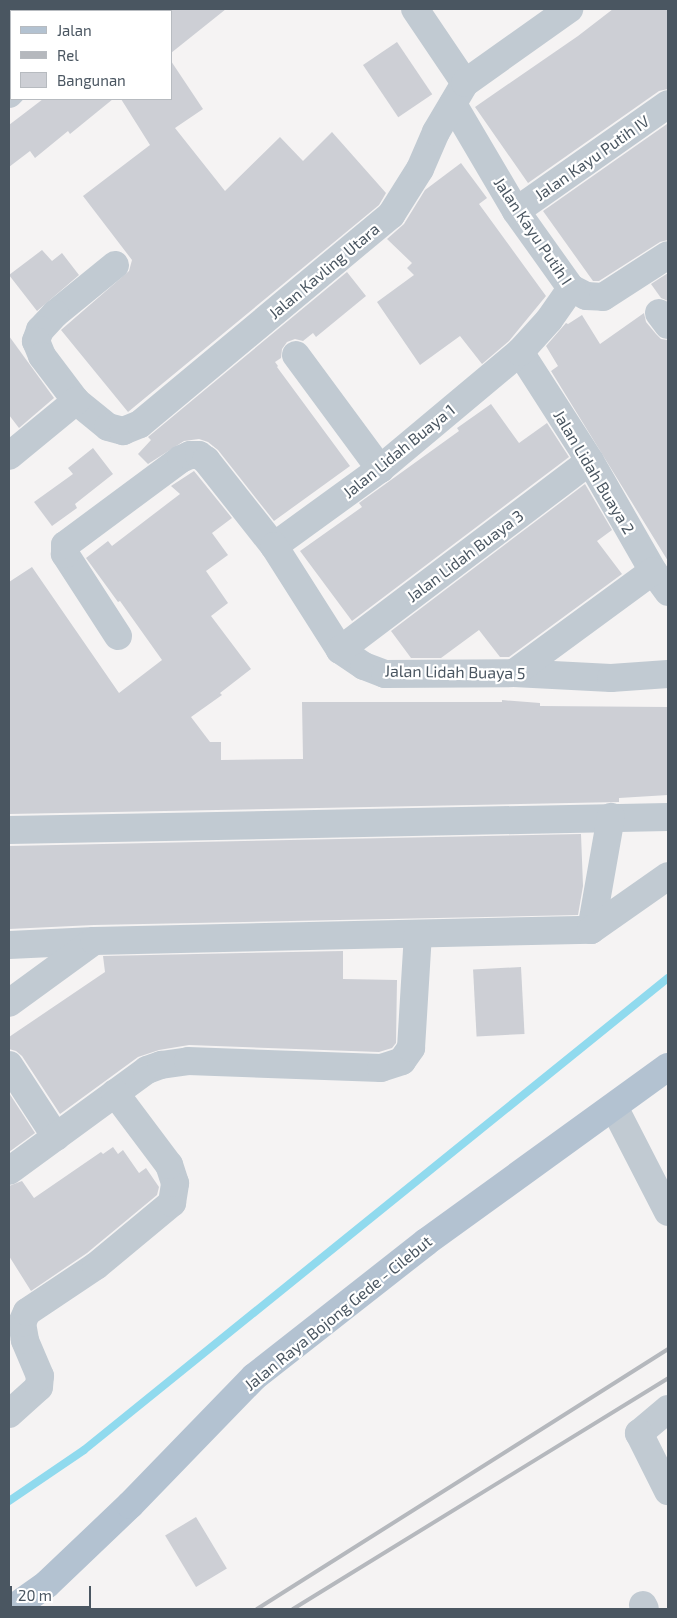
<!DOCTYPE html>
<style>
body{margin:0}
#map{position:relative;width:677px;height:1618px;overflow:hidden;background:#f5f3f3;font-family:"Exo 2",sans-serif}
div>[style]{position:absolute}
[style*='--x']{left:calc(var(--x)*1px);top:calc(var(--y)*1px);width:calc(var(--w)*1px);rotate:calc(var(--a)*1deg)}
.stream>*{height:8px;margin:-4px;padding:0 4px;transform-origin:4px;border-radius:4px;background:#90daee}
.building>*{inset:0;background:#cdcfd5;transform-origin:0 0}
.minor>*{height:28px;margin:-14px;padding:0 14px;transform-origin:14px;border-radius:14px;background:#c1cad2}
.major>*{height:28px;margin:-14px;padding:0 14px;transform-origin:14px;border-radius:14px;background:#b3c2d1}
.rail>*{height:4px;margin:-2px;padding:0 2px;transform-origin:2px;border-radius:2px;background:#b5b8bd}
span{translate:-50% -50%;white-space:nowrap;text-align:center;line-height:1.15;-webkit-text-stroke:4.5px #fff;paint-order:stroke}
.street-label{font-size:16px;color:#4a5661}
.frame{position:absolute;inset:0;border:10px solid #4a5661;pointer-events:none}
.legend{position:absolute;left:10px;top:10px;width:162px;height:90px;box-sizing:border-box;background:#fff;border:1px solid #b7bbc0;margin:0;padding:6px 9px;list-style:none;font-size:15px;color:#4a5661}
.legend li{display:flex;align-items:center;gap:10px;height:25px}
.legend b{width:25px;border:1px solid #b7bbc0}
.scale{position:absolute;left:10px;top:1586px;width:81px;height:22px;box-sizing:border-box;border:2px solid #4a5661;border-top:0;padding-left:6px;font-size:15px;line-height:18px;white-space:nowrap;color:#4a5661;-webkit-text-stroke:4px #fff;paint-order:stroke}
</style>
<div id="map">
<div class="stream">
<div style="--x:9;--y:1501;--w:91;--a:-34.2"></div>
<div style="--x:84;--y:1450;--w:751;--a:-38.95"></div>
</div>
<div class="building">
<div style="clip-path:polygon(171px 9px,226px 9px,171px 53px)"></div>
<div style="clip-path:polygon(613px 9px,668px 9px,668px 89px,659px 91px,528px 183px,475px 107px,578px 36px)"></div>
<div style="left:397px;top:42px;width:63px;height:41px;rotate:56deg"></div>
<div style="clip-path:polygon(171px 61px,203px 109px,175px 128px,225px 191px,280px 137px,303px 161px,332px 132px,386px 193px,379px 205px,128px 412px,61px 330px,129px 271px,132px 260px,83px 196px,150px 145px,121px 99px,171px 99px)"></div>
<div style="clip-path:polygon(43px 99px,113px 99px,70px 134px,68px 131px,35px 158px,30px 151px,9px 167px,9px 125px)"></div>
<div style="clip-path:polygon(667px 124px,668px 240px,660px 242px,599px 281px,593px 281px,543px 211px)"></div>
<div style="clip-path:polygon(461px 163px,487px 198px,479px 204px,546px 296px,509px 341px,482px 364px,460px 336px,420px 365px,377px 302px,414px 275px,407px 268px,412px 263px,387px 239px,404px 224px,425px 190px)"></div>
<div style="clip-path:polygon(42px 250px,52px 261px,62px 253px,79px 275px,37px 311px,9px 275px)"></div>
<div style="clip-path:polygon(347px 272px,366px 296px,316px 337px,313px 333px,303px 341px,295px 339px,287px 342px,282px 349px,281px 358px,275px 362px,278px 366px,277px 367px,350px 466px,274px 521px,218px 450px,208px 442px,199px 439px,184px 441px,148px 464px,138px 454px,151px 440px,148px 437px)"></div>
<div style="clip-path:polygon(668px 273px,668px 301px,661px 298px,651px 284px)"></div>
<div style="clip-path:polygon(644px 313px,646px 322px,656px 334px,661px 339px,668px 340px,668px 561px,551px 371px,558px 366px,546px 346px,566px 323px,568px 324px,582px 315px,600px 344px)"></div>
<div style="clip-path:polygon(9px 336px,54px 398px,19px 428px,9px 415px)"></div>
<div style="clip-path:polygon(491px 404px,519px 443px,547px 423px,569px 457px,352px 621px,300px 551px,362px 507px,359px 503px,459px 431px,457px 428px)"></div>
<div style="clip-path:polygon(93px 448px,113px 474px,75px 504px,77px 508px,52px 526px,34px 502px,73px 474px,68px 468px)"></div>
<div style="clip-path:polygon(194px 471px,232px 518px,212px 533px,228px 555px,206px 571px,228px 603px,211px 616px,251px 669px,220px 693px,222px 695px,191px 717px,210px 742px,221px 742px,221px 760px,303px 759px,302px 702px,502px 702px,502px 700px,540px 703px,540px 706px,668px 707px,668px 795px,619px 798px,619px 802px,9px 814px,9px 582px,32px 567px,119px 693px,162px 660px,120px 601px,118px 602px,86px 558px,108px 541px,112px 546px,180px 494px,171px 486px)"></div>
<div style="clip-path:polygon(585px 484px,612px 530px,597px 541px,622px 574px,509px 657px,500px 657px,479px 630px,441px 658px,411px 658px,391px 631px)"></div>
<div style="clip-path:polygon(581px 834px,583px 886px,578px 915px,94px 925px,9px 929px,9px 846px)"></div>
<div style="clip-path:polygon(343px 951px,343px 979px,397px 980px,396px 1043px,392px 1048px,379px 1052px,189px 1045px,159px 1050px,138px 1057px,60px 1114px,22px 1056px,16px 1051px,9px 1049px,9px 1037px,105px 972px,103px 956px)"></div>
<div style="left:521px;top:967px;width:67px;height:48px;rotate:87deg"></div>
<div style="clip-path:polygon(9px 1093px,35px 1133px,9px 1152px)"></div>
<div style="clip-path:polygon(113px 1147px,118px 1154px,123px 1150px,139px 1173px,146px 1168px,159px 1187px,157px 1195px,87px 1253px,31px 1291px,9px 1256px,9px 1186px,22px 1181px,34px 1198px,101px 1152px,103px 1154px)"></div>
<div style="left:196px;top:1517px;width:60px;height:36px;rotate:59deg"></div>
</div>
<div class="minor">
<div style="--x:97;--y:9;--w:3;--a:45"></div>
<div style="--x:415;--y:9;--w:89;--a:56"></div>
<div style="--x:121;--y:11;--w:4;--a:-34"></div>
<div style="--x:9;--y:94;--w:3;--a:-45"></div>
<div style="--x:453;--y:104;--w:124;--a:59.5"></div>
<div style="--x:516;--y:211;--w:95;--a:54.5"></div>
<div style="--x:571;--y:288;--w:17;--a:28"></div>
<div style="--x:586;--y:296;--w:17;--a:3"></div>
<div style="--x:603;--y:297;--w:77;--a:-32.9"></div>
<div style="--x:516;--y:211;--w:186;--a:-35.1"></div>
<div style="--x:115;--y:265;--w:77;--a:140.8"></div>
<div style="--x:55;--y:314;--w:22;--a:133"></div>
<div style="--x:40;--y:330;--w:12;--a:110"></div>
<div style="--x:36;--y:341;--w:16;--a:68"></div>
<div style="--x:42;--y:356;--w:56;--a:52.9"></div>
<div style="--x:76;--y:401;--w:41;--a:39.1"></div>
<div style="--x:108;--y:427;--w:16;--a:15"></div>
<div style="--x:123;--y:431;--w:18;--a:-22"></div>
<div style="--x:140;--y:424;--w:327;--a:-39.8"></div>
<div style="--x:391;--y:215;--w:54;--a:-57.8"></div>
<div style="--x:420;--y:169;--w:40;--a:-66.6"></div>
<div style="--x:436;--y:132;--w:57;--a:-59.4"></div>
<div style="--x:465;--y:83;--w:128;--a:-35.4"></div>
<div style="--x:659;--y:313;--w:15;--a:53"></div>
<div style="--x:520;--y:352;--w:130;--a:57.3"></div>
<div style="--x:590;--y:461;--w:127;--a:60.2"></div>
<div style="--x:653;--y:571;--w:26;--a:54"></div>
<div style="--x:296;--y:355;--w:142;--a:53.6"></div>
<div style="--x:9;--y:456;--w:87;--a:-39.4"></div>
<div style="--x:274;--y:546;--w:131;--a:-36"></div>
<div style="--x:380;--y:469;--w:182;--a:-39.9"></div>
<div style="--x:520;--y:352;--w:43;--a:-47.8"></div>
<div style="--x:549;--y:320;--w:39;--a:-55"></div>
<div style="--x:118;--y:636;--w:98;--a:-122.9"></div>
<div style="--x:65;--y:554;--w:9;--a:-90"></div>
<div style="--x:65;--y:545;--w:144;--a:-36.6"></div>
<div style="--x:181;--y:459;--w:10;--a:-24"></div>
<div style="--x:190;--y:455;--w:9;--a:0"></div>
<div style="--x:199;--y:455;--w:9;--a:36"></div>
<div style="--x:206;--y:460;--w:110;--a:51.7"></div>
<div style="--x:274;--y:546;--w:123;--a:57.6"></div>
<div style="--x:340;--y:650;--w:29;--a:34"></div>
<div style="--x:364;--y:666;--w:22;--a:21"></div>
<div style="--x:385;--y:674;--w:129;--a:-0.4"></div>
<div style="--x:514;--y:673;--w:97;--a:3"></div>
<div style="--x:611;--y:678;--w:57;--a:-4"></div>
<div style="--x:340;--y:650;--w:313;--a:-37.1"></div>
<div style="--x:514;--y:673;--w:172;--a:-36.3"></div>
<div style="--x:9;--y:830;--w:659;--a:-1.13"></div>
<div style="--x:591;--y:930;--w:115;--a:-80"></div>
<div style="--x:9;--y:945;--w:85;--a:-2.7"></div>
<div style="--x:9;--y:1003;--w:105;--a:-36.1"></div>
<div style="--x:94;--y:941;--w:497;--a:-1.3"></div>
<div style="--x:591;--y:930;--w:94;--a:-35"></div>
<div style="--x:9;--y:1065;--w:86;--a:56.9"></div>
<div style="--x:614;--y:1107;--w:118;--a:62.8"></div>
<div style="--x:9;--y:1171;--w:171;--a:-36.2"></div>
<div style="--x:147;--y:1070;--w:15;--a:-20"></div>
<div style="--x:161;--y:1065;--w:27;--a:-8"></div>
<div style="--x:188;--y:1061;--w:193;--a:2.1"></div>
<div style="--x:381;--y:1068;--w:22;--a:-18"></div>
<div style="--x:402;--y:1061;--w:16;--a:-55"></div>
<div style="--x:411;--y:1048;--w:114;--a:-86.5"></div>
<div style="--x:668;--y:1409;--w:38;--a:140"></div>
<div style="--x:639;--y:1433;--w:65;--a:63.4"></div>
<div style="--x:9;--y:1414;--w:40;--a:-42"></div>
<div style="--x:39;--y:1387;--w:11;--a:-85"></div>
<div style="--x:40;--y:1376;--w:39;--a:-113"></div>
<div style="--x:25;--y:1340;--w:17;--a:-100"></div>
<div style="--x:22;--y:1323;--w:12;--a:-66"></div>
<div style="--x:27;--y:1312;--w:83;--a:-33.7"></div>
<div style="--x:96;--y:1266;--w:99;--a:-39.7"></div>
<div style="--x:172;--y:1203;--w:20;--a:-81"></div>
<div style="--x:175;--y:1183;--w:19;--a:-108"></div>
<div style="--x:169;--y:1165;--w:90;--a:-126.9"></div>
<div style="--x:643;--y:1605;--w:4;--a:63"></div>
</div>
<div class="major">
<div style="--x:12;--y:1609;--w:43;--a:-35.5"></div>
<div style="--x:47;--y:1584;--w:115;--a:-43.6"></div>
<div style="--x:130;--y:1505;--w:178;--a:-45.9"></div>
<div style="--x:254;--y:1377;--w:219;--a:-38.1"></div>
<div style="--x:426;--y:1242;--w:299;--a:-35.9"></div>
</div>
<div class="rail">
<div style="--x:257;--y:1609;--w:486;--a:-32.3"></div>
<div style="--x:293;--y:1609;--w:440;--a:-31.6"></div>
</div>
<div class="street-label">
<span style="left:592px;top:158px;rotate:-35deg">Jalan Kayu Putih IV</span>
<span style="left:533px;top:231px;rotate:56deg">Jalan Kayu Putih I</span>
<span style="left:324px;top:271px;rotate:-40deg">Jalan Kavling Utara</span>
<span style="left:399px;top:451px;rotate:-39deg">Jalan Lidah Buaya 1</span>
<span style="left:594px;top:472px;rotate:59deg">Jalan Lidah Buaya 2</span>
<span style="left:465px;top:556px;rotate:-37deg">Jalan Lidah Buaya 3</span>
<span style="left:455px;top:672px;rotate:1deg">Jalan Lidah Buaya 5</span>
<span style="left:338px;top:1313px;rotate:-39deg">Jalan Raya Bojong Gede - Cilebut</span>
</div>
<div class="frame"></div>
<ul class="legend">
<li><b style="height:6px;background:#b3c2d1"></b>Jalan</li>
<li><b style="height:6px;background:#b5b8bd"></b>Rel</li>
<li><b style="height:14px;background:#cdcfd5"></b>Bangunan</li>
</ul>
<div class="scale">20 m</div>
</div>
